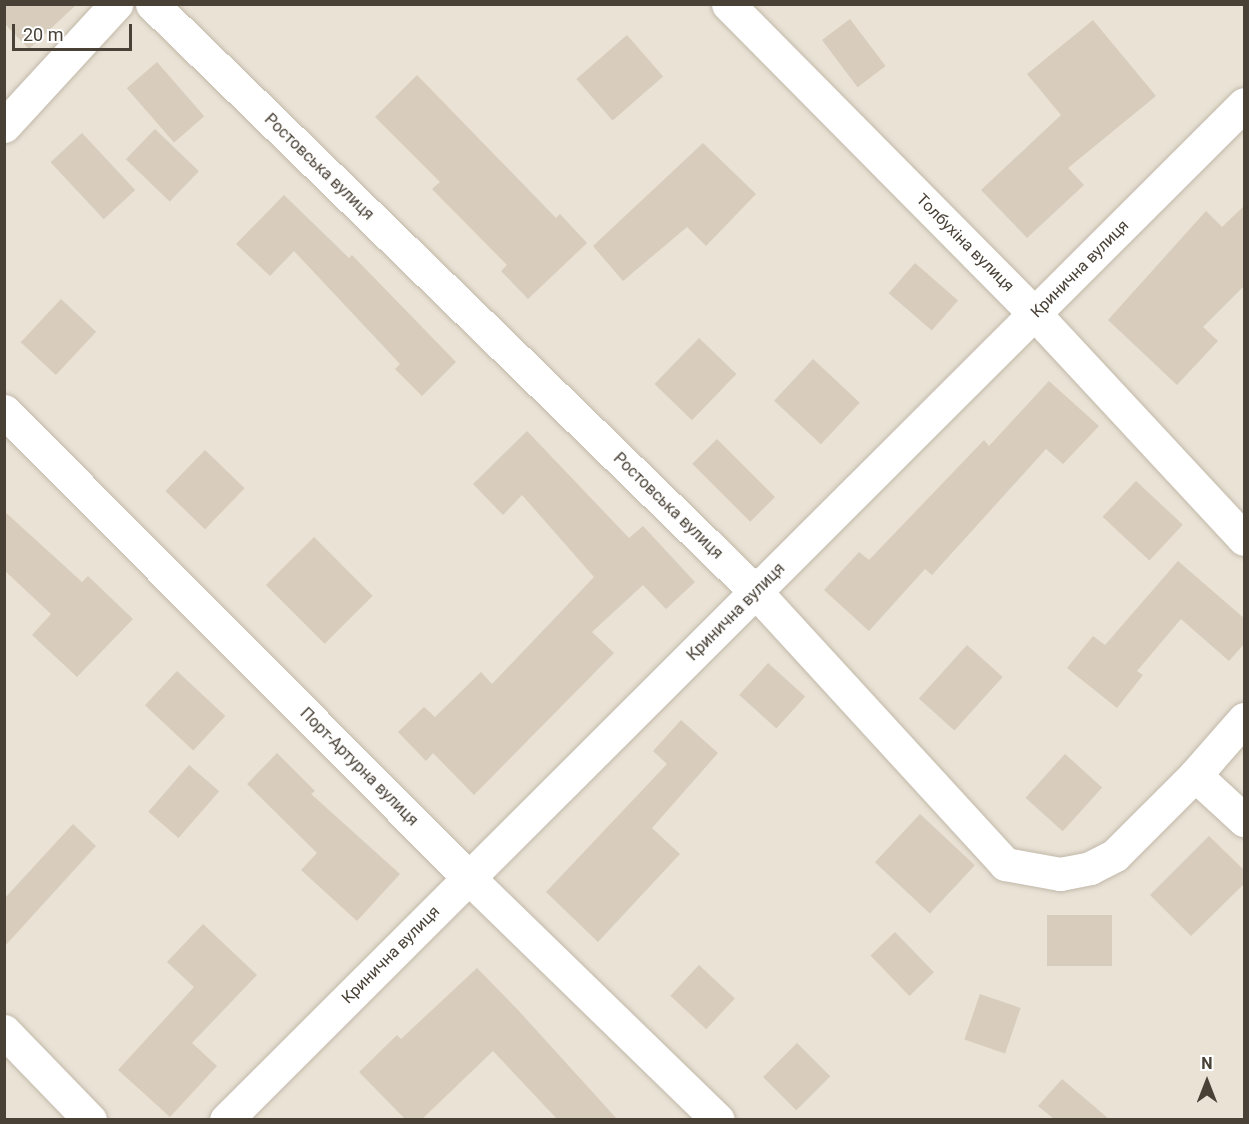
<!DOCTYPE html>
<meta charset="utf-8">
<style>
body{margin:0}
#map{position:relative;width:1249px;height:1124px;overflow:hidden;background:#f5f0e8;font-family:Roboto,sans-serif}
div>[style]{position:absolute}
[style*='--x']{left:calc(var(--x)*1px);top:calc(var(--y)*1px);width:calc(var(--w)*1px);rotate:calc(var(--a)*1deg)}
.residential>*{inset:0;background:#e9e2d5;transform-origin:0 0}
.building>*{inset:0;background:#d8ccbc;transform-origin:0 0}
.roads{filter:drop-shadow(0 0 2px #c1b8a9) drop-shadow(0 0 2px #c1b8a9)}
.street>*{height:33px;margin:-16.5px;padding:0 16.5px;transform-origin:16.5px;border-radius:16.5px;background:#fff}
span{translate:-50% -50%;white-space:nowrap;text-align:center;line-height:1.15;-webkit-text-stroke:6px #fff;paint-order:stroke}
.street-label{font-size:16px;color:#494136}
.frame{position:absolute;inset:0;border:6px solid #494136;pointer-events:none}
.north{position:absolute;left:1177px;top:1052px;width:60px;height:60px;-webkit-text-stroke:4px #fff;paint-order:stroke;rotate:0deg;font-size:16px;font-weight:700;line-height:24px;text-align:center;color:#494136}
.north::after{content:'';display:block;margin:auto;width:21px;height:27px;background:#494136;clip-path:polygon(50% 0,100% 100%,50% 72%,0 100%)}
.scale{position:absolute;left:12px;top:24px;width:120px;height:27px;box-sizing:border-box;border:3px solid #494136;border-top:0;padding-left:8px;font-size:18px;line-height:21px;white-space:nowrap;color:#494136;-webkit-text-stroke:4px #fff;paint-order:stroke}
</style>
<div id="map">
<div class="residential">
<div style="left:5px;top:5px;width:1239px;height:1114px"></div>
</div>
<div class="building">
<div style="clip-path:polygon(4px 4px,77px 4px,29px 49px,4px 23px)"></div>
<div style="left:850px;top:19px;width:59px;height:35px;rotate:53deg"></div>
<div style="clip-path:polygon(1093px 20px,1156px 96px,1068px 168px,1084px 185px,1027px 238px,981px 190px,1061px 115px,1027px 74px)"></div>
<div style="left:627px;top:35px;width:55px;height:67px;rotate:49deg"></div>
<div style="left:157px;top:62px;width:72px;height:40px;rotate:49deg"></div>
<div style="clip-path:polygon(417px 75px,556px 218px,560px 214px,587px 243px,528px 299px,501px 271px,507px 265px,432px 189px,440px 182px,375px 117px)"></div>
<div style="left:155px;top:129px;width:61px;height:42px;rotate:44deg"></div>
<div style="left:82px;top:133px;width:78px;height:43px;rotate:47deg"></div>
<div style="clip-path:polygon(703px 143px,756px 194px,706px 246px,687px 227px,623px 281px,593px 246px)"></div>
<div style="clip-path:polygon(284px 195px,349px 258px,352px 255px,456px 362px,422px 396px,395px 369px,400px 364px,294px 251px,270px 276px,236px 244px)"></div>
<div style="clip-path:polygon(1245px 205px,1245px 285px,1203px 327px,1218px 341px,1177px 385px,1108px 320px,1206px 211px,1222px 227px)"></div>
<div style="left:915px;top:263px;width:57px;height:40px;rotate:41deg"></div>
<div style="left:61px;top:299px;width:48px;height:59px;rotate:43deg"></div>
<div style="left:699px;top:338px;width:52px;height:64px;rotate:44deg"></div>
<div style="left:813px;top:359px;width:64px;height:57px;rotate:43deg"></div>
<div style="clip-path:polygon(1049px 381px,1099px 426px,1063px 464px,1046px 449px,932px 575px,925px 569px,869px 631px,824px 590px,859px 552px,869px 560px,984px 440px,989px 446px)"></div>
<div style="clip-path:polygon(527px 431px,629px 538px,643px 526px,695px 582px,666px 609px,643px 585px,592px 632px,614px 653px,474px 795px,433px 753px,426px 761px,398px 732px,424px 707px,435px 717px,481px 672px,492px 684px,594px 577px,522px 495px,503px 515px,473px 484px)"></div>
<div style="left:717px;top:439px;width:82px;height:35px;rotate:45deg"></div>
<div style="left:205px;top:450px;width:55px;height:57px;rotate:44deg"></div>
<div style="left:1136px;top:481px;width:64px;height:49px;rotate:43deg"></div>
<div style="clip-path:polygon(4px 511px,82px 582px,88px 576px,133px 619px,77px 677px,32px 635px,51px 614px,4px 570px)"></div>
<div style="left:314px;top:537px;width:83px;height:68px;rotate:45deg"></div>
<div style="clip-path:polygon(1178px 561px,1245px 619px,1245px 643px,1229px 661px,1181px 619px,1137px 671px,1143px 675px,1117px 708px,1067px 668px,1093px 636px,1105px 645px)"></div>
<div style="left:967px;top:645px;width:48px;height:72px;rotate:42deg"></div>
<div style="left:768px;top:663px;width:50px;height:43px;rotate:42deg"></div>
<div style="left:177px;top:671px;width:66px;height:47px;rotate:43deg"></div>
<div style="clip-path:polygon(681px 720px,718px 753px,652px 828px,680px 854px,598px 942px,546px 892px,667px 764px,653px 751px)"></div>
<div style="clip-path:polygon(277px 753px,315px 791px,311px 794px,400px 874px,357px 921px,301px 870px,317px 853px,247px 784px)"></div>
<div style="left:1065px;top:754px;width:50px;height:59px;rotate:42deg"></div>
<div style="left:189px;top:765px;width:40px;height:62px;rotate:41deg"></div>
<div style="left:920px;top:814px;width:75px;height:66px;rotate:43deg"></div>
<div style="clip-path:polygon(73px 824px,96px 846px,4px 947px,4px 899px)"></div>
<div style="clip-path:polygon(1209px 836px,1245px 871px,1245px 883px,1191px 936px,1150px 895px)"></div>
<div style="left:1112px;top:915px;width:51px;height:65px;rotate:90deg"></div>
<div style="clip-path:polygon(203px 924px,257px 975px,192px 1043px,217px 1066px,170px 1117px,118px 1070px,194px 987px,167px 962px)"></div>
<div style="left:895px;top:932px;width:56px;height:34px;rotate:46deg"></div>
<div style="left:699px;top:965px;width:49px;height:42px;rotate:43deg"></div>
<div style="clip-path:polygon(477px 968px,518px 1010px,617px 1119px,557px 1119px,493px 1051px,422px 1119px,405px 1119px,359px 1072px,397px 1035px,401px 1039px)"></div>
<div style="left:980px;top:994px;width:43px;height:48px;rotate:19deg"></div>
<div style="left:797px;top:1043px;width:47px;height:48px;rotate:45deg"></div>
<div style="clip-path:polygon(1062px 1079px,1109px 1119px,1054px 1119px,1038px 1106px)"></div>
</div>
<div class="roads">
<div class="street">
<div style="--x:152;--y:4;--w:843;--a:44.23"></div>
<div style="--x:756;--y:592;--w:369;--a:47.5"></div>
<div style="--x:1005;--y:864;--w:56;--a:10.3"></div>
<div style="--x:1060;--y:874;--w:31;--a:-11"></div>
<div style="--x:1090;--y:868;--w:28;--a:-27"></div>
<div style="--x:1115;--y:855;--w:113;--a:-45"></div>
<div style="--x:728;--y:4;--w:436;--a:45.3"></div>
<div style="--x:1035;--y:314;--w:307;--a:47.1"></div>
<div style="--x:4;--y:126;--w:166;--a:-47.4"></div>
<div style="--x:4;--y:411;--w:659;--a:45.12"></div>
<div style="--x:469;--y:878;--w:347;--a:44.2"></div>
<div style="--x:1244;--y:719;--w:74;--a:131.2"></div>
<div style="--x:1195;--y:775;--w:67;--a:42.6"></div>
<div style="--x:4;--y:1031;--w:124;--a:46"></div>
<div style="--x:226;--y:1120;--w:1438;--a:-44.94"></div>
</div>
</div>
<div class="street-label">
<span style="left:319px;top:167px;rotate:44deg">Ростовська вулиця</span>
<span style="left:965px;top:243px;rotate:45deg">Толбухіна вулиця</span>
<span style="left:1080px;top:269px;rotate:-45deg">Кринична вулиця</span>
<span style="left:668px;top:506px;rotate:44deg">Ростовська вулиця</span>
<span style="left:736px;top:612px;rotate:-45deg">Кринична вулиця</span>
<span style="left:359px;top:767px;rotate:45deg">Порт-Артурна вулиця</span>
<span style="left:391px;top:955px;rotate:-45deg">Кринична вулиця</span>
</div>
<div class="frame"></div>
<div class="north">N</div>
<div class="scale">20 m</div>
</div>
